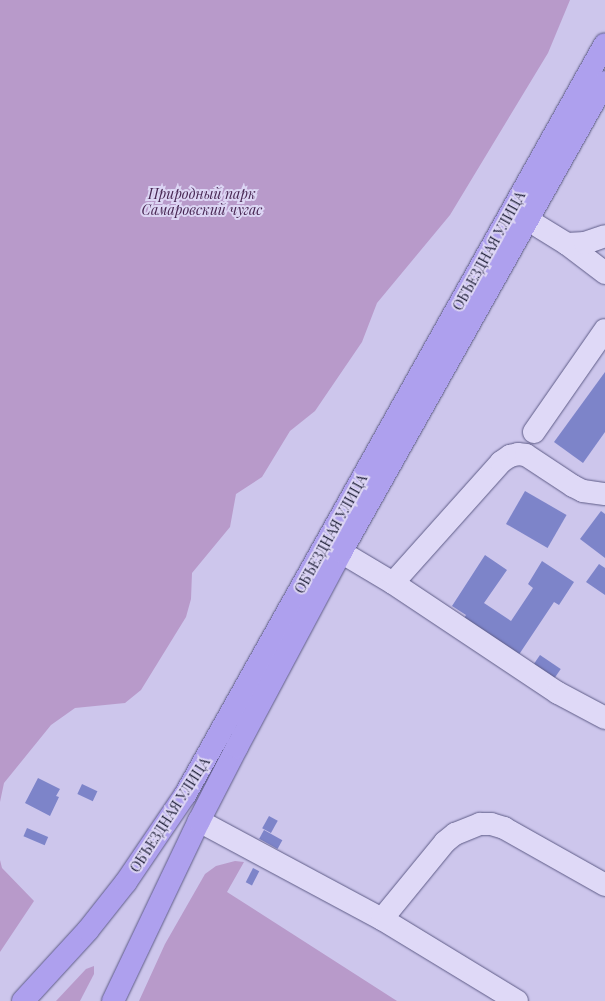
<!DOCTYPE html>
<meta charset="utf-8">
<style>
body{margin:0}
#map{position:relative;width:605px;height:1001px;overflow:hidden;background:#cdc6ec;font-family:"Playfair Display",serif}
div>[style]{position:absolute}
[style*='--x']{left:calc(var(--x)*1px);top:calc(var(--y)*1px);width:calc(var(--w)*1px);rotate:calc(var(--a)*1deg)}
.green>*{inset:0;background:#b89aca}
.building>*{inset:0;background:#7d84c9;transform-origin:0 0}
.roads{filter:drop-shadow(0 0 1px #5e5c87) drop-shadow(0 0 1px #5e5c87)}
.minor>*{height:22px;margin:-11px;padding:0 11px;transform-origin:11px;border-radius:11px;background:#dfd9f7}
.major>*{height:22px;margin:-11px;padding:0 11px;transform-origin:11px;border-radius:11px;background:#aea0ee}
span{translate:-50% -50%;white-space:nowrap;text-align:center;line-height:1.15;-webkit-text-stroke:4px #dcd5f4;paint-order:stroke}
.park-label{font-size:14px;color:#482753;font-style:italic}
.street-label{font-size:14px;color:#1f2038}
</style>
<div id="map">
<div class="green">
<div style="clip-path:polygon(0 0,570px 0,548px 53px,450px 215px,377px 303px,362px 342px,315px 411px,290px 431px,262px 477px,236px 494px,230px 527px,192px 573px,191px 599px,186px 617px,141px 690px,125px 703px,75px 708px,51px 725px,4px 783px,0 802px)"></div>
<div style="clip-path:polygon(0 860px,2px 868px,34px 901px,0 952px)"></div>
<div style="clip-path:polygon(235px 861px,244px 862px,227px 892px,397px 1001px,139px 1001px,165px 944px,205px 874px,216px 866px)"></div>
<div style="clip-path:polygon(94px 966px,94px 974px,80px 1001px,56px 1001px,86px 969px)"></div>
</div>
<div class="building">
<div style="clip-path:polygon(605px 372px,605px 432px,583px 463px,554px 442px)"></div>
<div style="left:525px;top:491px;width:48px;height:38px;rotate:30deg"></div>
<div style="clip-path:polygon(601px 511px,605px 514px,605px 558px,580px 539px)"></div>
<div style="clip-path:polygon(485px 555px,507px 570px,484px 603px,511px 621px,533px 588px,528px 584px,542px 561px,574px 582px,559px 605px,554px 602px,518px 656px,463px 620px,466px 615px,452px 606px)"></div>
<div style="clip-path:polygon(599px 564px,605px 568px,605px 595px,586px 582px)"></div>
<div style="left:540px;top:655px;width:25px;height:14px;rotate:34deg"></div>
<div style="clip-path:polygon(38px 778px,60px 789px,56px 796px,59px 797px,50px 816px,25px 803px)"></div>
<div style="left:82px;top:784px;width:17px;height:11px;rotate:25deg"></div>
<div style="left:269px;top:816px;width:10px;height:14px;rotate:29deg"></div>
<div style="left:27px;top:828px;width:23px;height:9px;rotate:23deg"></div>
<div style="left:264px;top:830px;width:21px;height:10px;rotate:29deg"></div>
<div style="left:253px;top:868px;width:7px;height:16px;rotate:27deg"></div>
</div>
<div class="roads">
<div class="minor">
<div style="--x:528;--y:220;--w:46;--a:31.6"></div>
<div style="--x:567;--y:244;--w:48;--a:37.3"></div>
<div style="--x:567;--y:244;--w:18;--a:-3"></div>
<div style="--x:585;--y:243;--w:21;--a:-19"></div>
<div style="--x:534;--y:432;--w:124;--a:-55.2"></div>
<div style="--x:341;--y:552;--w:61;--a:30.8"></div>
<div style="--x:393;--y:583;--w:198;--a:33.7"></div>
<div style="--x:558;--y:693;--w:53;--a:28"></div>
<div style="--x:393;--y:583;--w:162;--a:-48.2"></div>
<div style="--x:501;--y:462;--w:11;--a:-34"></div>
<div style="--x:510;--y:456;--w:8;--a:-14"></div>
<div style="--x:518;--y:454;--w:8;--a:7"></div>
<div style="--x:526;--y:455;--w:56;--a:33.4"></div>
<div style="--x:573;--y:486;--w:11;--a:27"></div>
<div style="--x:583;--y:491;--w:22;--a:8"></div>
<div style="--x:199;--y:821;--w:208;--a:28.2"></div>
<div style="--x:382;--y:919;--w:158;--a:31.3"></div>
<div style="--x:382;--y:919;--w:99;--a:-50.7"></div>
<div style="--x:445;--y:842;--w:13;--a:-39"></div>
<div style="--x:455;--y:834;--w:27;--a:-22"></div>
<div style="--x:480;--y:824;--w:11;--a:0"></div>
<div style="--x:491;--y:824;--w:14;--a:17"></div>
<div style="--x:504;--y:828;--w:116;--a:29.4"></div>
</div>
<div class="major">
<div style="--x:23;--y:1001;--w:96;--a:-47.5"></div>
<div style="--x:88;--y:930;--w:61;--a:-51.6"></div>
<div style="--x:126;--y:882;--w:105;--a:-55.9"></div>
<div style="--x:185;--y:795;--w:860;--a:-60.78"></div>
<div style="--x:113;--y:1001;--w:199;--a:-64.5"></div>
<div style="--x:199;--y:821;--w:83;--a:-62.8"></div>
<div style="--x:237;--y:747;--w:221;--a:-61.9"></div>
<div style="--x:341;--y:552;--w:539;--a:-60.68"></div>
</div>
</div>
<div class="park-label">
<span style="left:202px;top:202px">Природный парк<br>Самаровский чугас</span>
</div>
<div class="street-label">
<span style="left:489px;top:251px;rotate:-61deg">ОБЪЕЗДНАЯ УЛИЦА</span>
<span style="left:331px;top:534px;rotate:-61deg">ОБЪЕЗДНАЯ УЛИЦА</span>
<span style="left:170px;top:815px;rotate:-57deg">ОБЪЕЗДНАЯ УЛИЦА</span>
</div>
</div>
